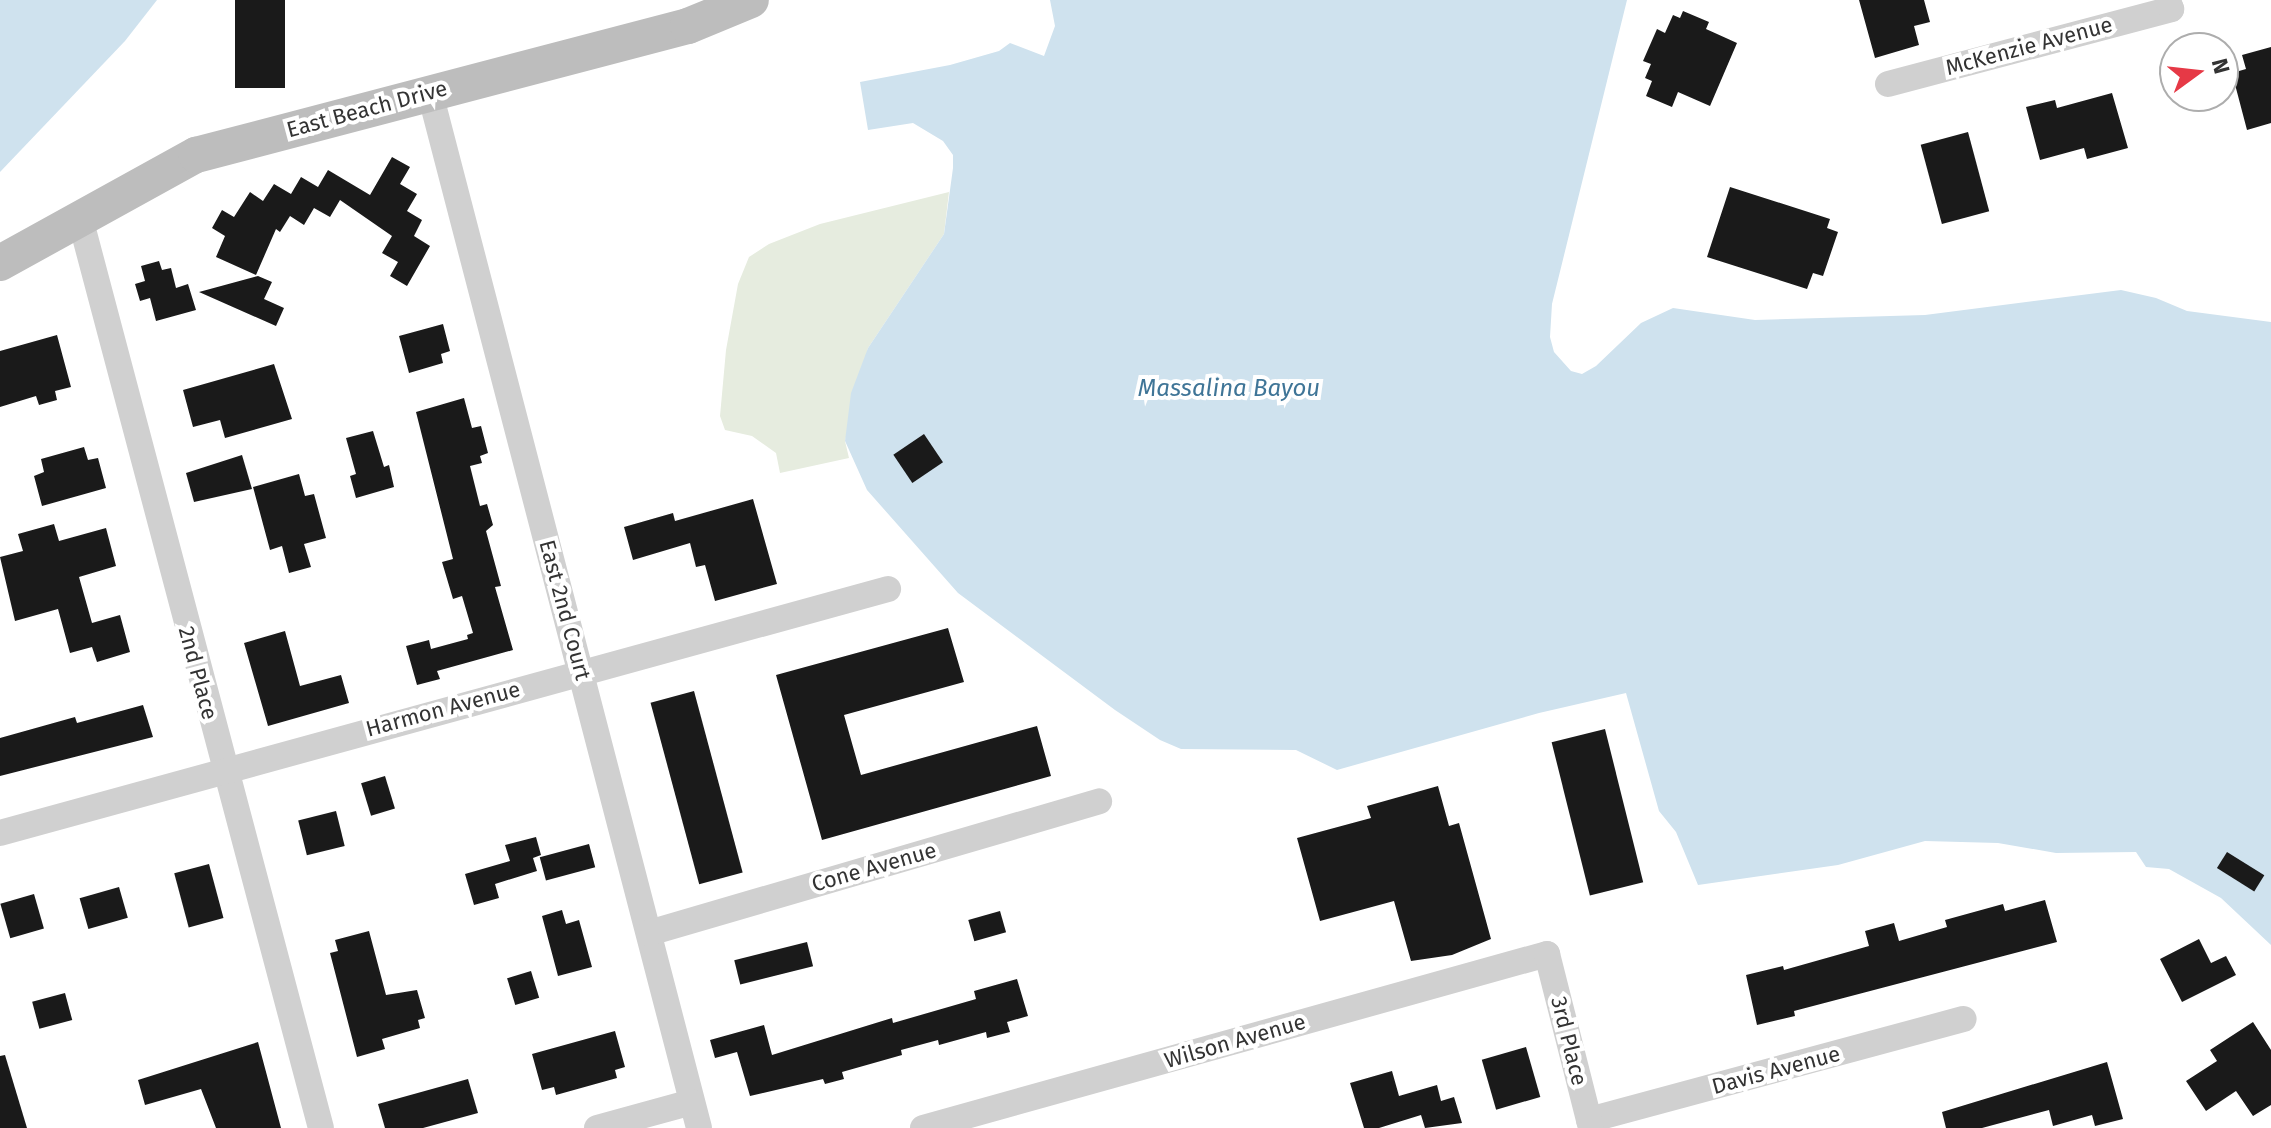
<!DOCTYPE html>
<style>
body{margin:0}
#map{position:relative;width:2271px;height:1128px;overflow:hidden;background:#fff;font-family:"Fira Sans",sans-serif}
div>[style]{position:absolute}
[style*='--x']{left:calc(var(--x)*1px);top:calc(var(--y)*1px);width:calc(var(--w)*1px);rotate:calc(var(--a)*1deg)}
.green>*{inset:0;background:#e6ecdf}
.water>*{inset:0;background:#cfe2ee}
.building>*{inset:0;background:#1a1a1a;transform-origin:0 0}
.street>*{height:26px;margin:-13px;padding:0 13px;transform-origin:13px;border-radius:13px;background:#d0d0d0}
.secondary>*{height:36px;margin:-18px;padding:0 18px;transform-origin:18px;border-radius:18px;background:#bdbdbd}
span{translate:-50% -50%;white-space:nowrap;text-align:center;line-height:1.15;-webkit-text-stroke:8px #fff;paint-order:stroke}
.street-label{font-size:22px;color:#333}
.water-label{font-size:24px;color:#3f7597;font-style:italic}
.north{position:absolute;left:2159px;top:32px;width:80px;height:80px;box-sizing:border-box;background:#fff;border:2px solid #adadad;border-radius:50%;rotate:75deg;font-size:22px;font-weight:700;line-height:32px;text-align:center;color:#333}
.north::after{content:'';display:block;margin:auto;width:28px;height:36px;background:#e63946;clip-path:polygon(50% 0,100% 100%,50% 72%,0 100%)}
</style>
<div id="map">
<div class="green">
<div style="clip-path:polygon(949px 192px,944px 234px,868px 348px,845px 441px,849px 458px,780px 473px,776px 453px,752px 436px,725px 430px,720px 416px,726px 350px,738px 284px,749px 257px,769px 244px,820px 224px)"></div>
</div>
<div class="water">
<div style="clip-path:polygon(0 0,157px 0,125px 41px,0 172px)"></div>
<div style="clip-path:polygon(1050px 0,1627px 0,1552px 304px,1550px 337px,1554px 352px,1571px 371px,1582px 374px,1596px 366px,1641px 323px,1673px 308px,1755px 320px,1925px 315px,2121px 290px,2156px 298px,2187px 311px,2271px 322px,2271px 945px,2221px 898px,2169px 869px,2146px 867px,2136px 852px,2056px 853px,1998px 843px,1925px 841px,1838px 865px,1698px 885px,1676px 832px,1659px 811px,1626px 693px,1539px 713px,1337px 770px,1296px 750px,1181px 749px,1160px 740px,1115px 710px,958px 593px,867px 490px,845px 441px,851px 393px,868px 348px,944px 234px,953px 168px,953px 155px,943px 141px,913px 123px,868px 130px,860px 82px,950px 65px,999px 51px,1010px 43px,1044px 56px,1055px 26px)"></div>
</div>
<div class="building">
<div style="left:235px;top:0;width:50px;height:88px"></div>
<div style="clip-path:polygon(1859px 0,1924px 0,1930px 22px,1914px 26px,1919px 45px,1875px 58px)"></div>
<div style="clip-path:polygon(1683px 11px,1709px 22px,1706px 29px,1737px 43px,1710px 106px,1678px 92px,1672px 107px,1646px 96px,1652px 81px,1645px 78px,1651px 64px,1643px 61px,1657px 29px,1665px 33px,1673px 15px,1680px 18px)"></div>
<div style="clip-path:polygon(2271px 47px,2271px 123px,2247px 130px,2232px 73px,2246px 69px,2242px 55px)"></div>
<div style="clip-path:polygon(2112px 93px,2128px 148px,2087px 159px,2084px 148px,2040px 160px,2026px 107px,2055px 100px,2057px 108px)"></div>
<div style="left:1968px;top:132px;width:82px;height:49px;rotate:75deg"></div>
<div style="clip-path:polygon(392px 157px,410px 167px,400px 184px,417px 194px,407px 211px,422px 220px,414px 236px,430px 246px,407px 286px,390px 276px,398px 262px,382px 253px,392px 236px,340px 200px,330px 217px,314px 208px,304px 225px,290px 216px,280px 232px,276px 229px,256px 275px,216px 257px,225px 236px,212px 228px,222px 210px,234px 217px,250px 192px,263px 201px,274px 184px,291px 194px,301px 177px,318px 187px,328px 170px,370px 195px)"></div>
<div style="clip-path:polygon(1730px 187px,1830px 219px,1827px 228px,1838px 232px,1823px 276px,1813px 273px,1807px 289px,1707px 257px)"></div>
<div style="clip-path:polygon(159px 261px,162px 270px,171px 268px,176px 288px,188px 284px,196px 310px,156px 321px,150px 298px,140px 301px,135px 284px,145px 281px,141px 266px)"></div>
<div style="clip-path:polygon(258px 276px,272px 282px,264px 299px,284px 308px,276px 326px,199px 292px)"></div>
<div style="clip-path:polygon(443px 324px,450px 351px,441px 354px,443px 363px,409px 373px,399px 336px)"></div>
<div style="clip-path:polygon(57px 335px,71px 387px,55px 391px,57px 400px,39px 405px,36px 396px,0 407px,0 351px)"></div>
<div style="clip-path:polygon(274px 364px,292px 419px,225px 438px,220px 420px,193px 427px,183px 390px)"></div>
<div style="clip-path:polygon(464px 398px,472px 428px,481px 426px,488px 453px,480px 456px,482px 463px,470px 466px,480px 506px,487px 504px,493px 525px,486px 531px,501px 586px,495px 587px,513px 650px,437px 671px,440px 679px,417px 685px,406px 646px,429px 640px,431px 649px,468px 639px,467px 635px,473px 633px,462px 596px,453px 599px,442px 562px,453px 559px,416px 412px)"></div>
<div style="clip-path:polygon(373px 431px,384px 467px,389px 465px,394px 487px,356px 498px,350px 476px,356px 474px,346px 438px)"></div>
<div style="left:924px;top:434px;width:34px;height:37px;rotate:56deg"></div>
<div style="clip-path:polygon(84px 447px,88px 460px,98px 458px,106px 488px,42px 506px,34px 476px,44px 472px,41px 459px)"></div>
<div style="clip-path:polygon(242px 455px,252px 489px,194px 502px,186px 473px)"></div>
<div style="clip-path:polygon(299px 474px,305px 496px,314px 494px,326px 538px,304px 544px,311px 567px,289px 573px,282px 546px,270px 550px,253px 487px)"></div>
<div style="clip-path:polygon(753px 499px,777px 584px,715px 601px,705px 565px,696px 567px,690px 543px,633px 560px,624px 527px,673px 513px,675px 521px)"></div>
<div style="clip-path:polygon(54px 524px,59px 541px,106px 528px,116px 566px,79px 577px,92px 623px,120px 615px,130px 652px,97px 662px,92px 647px,70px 653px,58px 609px,15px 621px,0 557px,23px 551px,18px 534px)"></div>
<div style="clip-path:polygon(948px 628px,964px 682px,844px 715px,861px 775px,1037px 726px,1051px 776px,822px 840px,776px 675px)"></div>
<div style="clip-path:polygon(285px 631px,300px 686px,341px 675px,349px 703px,268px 726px,244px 643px)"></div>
<div style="left:694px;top:691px;width:188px;height:45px;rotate:75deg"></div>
<div style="clip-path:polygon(143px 705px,153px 737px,0 776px,0 738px,75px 717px,77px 723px)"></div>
<div style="left:1605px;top:729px;width:158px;height:55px;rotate:76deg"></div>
<div style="left:385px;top:776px;width:34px;height:25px;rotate:73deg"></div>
<div style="clip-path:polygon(1438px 786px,1449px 826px,1459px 823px,1491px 939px,1452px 955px,1411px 961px,1394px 901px,1320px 921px,1297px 838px,1371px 818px,1367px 806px)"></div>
<div style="left:336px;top:811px;width:36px;height:39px;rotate:76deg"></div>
<div style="clip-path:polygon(536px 837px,541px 855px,533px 858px,537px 871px,495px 884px,499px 898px,474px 905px,465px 874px,510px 861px,505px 845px)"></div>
<div style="left:589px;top:844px;width:24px;height:51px;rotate:75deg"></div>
<div style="left:2227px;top:852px;width:44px;height:19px;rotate:32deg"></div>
<div style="left:209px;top:864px;width:56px;height:36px;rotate:75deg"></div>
<div style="left:119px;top:887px;width:32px;height:41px;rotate:74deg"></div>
<div style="left:34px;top:894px;width:36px;height:35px;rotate:74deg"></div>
<div style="clip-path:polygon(2045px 900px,2057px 942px,1794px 1011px,1795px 1016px,1757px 1025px,1746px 975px,1783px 966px,1784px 970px,1869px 946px,1865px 931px,1894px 923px,1899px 941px,1947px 927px,1945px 920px,2003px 904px,2005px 911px)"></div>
<div style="clip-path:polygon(562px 910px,566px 924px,579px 920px,592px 967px,558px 976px,542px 916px)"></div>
<div style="left:1000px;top:911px;width:22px;height:33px;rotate:74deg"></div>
<div style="clip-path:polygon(369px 931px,386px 995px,417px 990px,425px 1018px,418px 1020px,420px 1028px,382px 1039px,385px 1049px,357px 1057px,330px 953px,338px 951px,335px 940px)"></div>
<div style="clip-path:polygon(2199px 939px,2211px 963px,2226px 956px,2236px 975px,2182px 1002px,2160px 959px)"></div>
<div style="left:807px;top:942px;width:25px;height:75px;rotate:76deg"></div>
<div style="left:531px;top:971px;width:28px;height:25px;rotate:73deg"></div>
<div style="clip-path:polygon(1017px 979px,1028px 1016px,1007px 1022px,1010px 1032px,987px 1038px,986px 1032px,939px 1045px,938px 1040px,901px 1050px,902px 1055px,842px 1072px,844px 1079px,825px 1084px,823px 1079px,750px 1096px,737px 1052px,715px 1058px,710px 1040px,764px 1025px,772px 1055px,892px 1018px,893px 1023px,976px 999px,974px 991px)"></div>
<div style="left:65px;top:993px;width:28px;height:34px;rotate:75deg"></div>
<div style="clip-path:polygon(2253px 1022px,2271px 1050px,2271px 1105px,2253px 1116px,2236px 1091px,2206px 1111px,2186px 1081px,2217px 1061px,2210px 1050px)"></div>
<div style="clip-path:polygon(615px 1031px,625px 1067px,615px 1070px,617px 1078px,556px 1095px,554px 1087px,542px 1090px,532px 1054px)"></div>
<div style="clip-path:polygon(258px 1042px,281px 1128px,216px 1128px,201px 1089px,145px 1105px,138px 1080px)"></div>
<div style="left:1526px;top:1047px;width:52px;height:46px;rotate:74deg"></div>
<div style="clip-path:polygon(5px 1055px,27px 1128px,0 1128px,0 1056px)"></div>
<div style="clip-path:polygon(2107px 1062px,2123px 1119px,2095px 1126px,2092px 1115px,2053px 1126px,2049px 1110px,1982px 1128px,1946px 1128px,1942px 1112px)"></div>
<div style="clip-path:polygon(1392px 1071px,1399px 1096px,1437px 1085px,1441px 1101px,1454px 1097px,1462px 1123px,1425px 1128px,1421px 1115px,1379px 1128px,1364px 1128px,1350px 1083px)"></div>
<div style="clip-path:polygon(468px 1079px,478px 1113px,423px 1128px,385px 1128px,378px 1104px)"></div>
</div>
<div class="street">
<div style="--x:1888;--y:84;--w:293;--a:-14.8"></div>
<div style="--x:2171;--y:9;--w:9;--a:-108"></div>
<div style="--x:430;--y:93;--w:1069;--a:75.43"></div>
<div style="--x:80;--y:218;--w:941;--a:75.17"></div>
<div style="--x:0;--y:833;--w:921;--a:-15.36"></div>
<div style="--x:649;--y:933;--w:469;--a:-16.3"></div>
<div style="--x:1589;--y:1120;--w:388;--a:-15.1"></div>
<div style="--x:597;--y:1128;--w:98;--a:-15.3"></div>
<div style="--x:923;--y:1128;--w:648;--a:-15.58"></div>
<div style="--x:1547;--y:954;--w:179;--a:75.8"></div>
</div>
<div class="secondary">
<div style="--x:0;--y:263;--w:224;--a:-28.9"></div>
<div style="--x:196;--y:155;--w:509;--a:-14.69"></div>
<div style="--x:688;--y:26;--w:68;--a:-22.4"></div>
</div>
<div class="street-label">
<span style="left:2029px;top:46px;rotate:-15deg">McKenzie Avenue</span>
<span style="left:367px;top:109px;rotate:-15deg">East Beach Drive</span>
<span style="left:565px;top:610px;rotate:75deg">East 2nd Court</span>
<span style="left:198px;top:673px;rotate:75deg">2nd Place</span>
<span style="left:443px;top:709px;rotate:-15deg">Harmon Avenue</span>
<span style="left:874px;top:867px;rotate:-16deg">Cone Avenue</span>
<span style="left:1235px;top:1041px;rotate:-16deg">Wilson Avenue</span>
<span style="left:1569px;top:1041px;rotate:76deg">3rd Place</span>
<span style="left:1776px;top:1070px;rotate:-15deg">Davis Avenue</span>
</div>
<div class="water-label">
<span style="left:1229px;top:389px">Massalina Bayou</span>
</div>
<div class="north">N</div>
</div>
